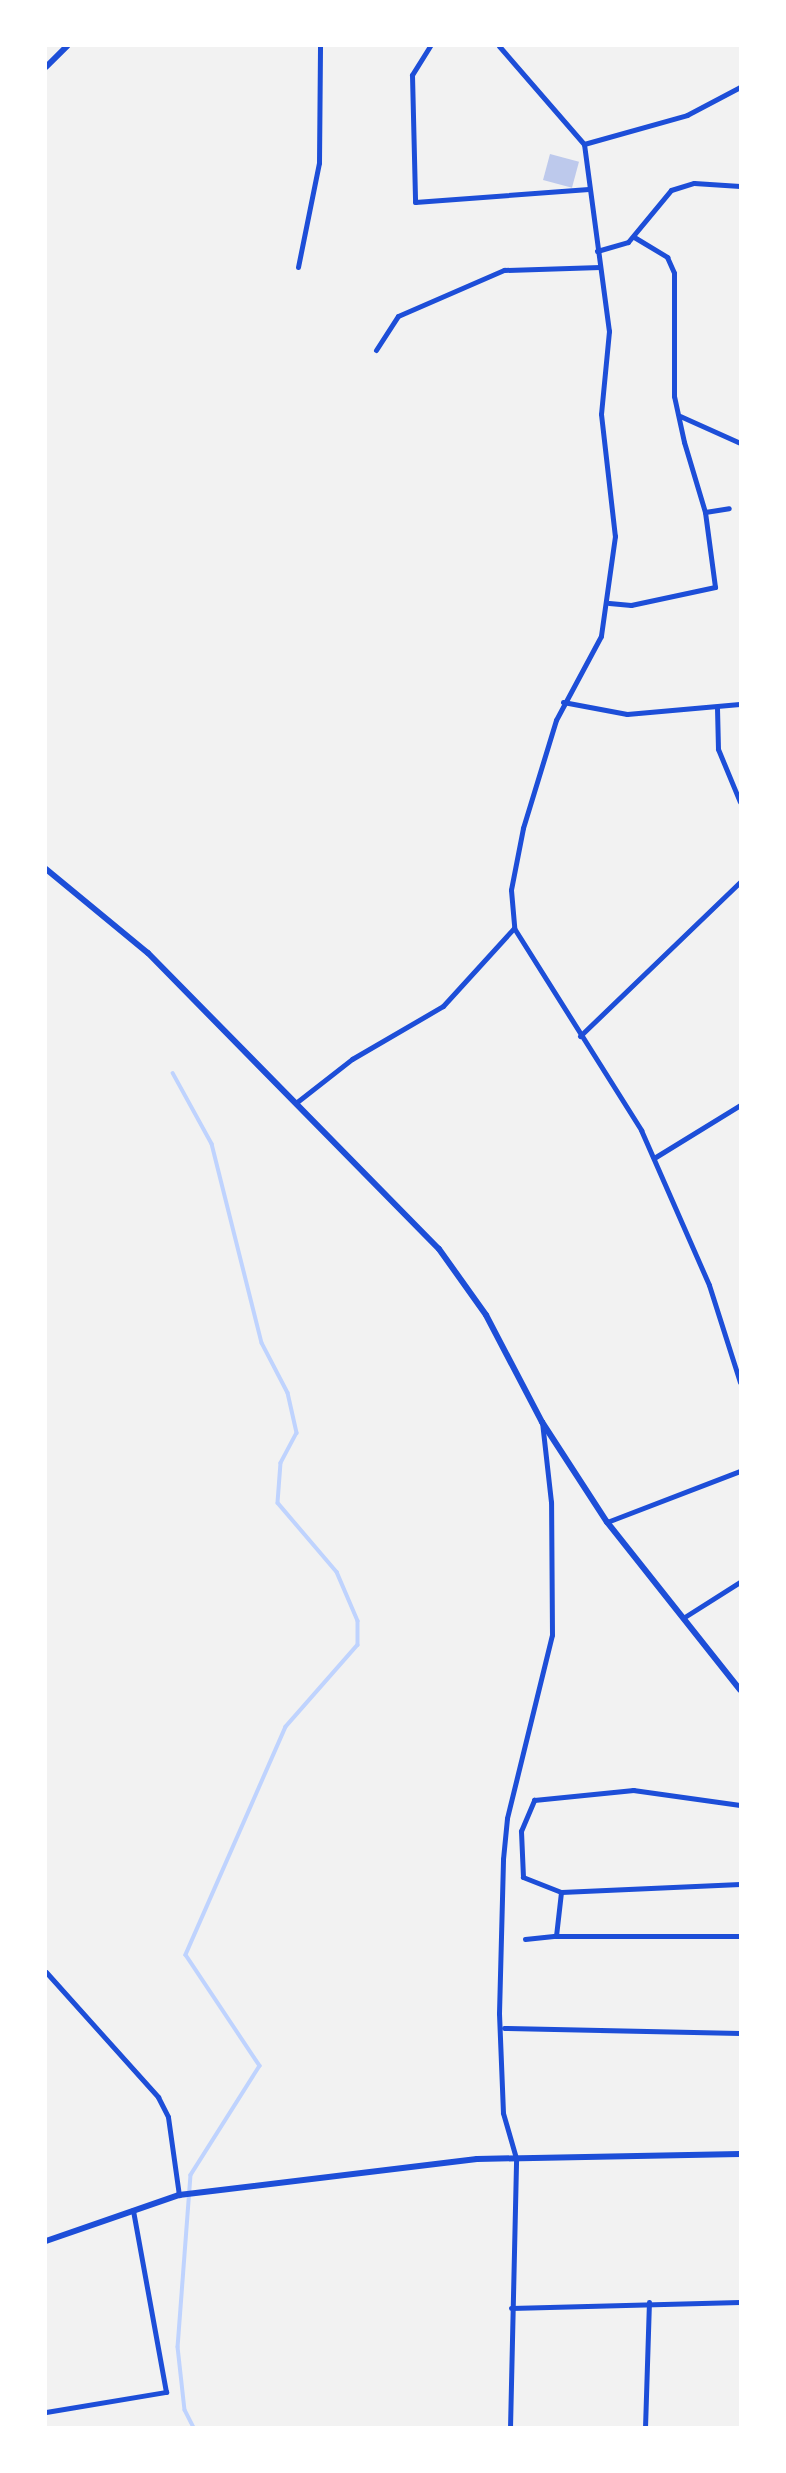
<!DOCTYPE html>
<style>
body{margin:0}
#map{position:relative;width:786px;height:2473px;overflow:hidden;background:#f2f2f2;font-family:"Space Grotesk",sans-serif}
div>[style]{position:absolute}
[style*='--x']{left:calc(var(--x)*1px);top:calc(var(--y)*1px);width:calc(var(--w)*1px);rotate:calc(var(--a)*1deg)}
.stream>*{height:3.5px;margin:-1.75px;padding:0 1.75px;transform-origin:1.75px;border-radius:1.75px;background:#bfd3fe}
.building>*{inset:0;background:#bdc9ec;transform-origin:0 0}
.minor>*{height:5px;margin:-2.5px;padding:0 2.5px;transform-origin:2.5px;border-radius:2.5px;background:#1d4ed8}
.tertiary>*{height:6px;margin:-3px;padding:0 3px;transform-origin:3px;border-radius:3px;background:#1d4ed8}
span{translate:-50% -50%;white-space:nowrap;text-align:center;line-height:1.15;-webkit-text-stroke:7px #fff;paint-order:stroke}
.frame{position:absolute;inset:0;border:47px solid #fff;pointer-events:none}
</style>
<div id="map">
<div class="stream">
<div style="--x:173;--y:1073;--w:81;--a:61.2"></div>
<div style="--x:212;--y:1144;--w:205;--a:75.9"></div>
<div style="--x:262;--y:1343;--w:56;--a:62.5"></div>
<div style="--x:288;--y:1393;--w:41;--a:77.3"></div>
<div style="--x:297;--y:1433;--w:34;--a:118"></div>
<div style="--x:281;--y:1463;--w:40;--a:94.3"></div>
<div style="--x:278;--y:1503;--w:91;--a:49.5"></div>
<div style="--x:337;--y:1572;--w:53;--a:66.8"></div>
<div style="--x:358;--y:1621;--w:24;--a:90"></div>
<div style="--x:358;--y:1645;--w:109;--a:131.3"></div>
<div style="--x:286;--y:1727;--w:249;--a:113.7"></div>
<div style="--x:186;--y:1955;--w:133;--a:56.3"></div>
<div style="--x:260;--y:2066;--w:129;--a:122.3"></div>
<div style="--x:191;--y:2175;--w:172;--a:94.3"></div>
<div style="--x:178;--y:2347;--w:63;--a:83.7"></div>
<div style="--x:185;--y:2410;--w:20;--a:63"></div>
</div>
<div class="building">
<div style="left:550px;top:154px;width:30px;height:27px;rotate:15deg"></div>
</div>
<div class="minor">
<div style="--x:430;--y:46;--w:34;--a:122"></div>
<div style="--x:412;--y:75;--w:127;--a:88.6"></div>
<div style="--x:415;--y:202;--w:174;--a:-4.3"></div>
<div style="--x:499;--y:46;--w:130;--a:49.1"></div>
<div style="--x:584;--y:144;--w:189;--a:82.4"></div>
<div style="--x:609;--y:331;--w:83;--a:95.5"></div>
<div style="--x:601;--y:414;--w:123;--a:83.5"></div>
<div style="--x:615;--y:536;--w:101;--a:98"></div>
<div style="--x:601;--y:636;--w:95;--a:118.2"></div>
<div style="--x:556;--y:720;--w:113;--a:107"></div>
<div style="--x:523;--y:828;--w:63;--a:101"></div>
<div style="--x:511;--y:890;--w:38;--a:85"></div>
<div style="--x:514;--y:928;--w:239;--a:57.8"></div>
<div style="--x:641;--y:1130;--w:169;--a:66.3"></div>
<div style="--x:709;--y:1285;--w:102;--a:72.3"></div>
<div style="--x:584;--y:144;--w:107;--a:-15.7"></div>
<div style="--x:687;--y:115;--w:60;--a:-27.8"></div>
<div style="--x:634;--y:237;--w:39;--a:31"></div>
<div style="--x:667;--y:257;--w:17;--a:66"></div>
<div style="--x:674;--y:273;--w:123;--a:90"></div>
<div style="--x:674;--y:396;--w:47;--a:77.7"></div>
<div style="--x:684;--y:442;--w:73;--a:73.3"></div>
<div style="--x:705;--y:512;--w:24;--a:-9"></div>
<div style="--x:597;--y:251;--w:32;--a:-16"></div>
<div style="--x:628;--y:242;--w:67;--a:-50.4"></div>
<div style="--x:671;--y:190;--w:24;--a:-17"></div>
<div style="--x:694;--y:183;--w:46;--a:3.7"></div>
<div style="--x:298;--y:267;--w:106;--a:-78.6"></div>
<div style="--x:319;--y:163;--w:117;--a:-89.5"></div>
<div style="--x:376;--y:350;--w:40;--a:-57.1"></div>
<div style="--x:398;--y:316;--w:116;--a:-23.5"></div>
<div style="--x:504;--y:270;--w:96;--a:-1.8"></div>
<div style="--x:680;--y:416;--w:66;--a:24.2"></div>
<div style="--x:609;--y:603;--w:22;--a:5"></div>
<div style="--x:631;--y:605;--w:86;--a:-12.1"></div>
<div style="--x:715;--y:587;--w:76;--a:-97.6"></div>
<div style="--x:563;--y:702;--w:65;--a:10.6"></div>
<div style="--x:627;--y:714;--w:113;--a:-5.1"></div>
<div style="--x:717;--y:708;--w:41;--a:88.6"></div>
<div style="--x:718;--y:749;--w:57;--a:67.5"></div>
<div style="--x:580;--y:1036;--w:222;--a:-43.9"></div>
<div style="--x:297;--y:1102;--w:70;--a:-38"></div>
<div style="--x:352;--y:1059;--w:105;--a:-30.2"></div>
<div style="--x:443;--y:1006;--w:105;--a:-47.7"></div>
<div style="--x:654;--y:1158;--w:101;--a:-31.6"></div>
<div style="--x:607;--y:1522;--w:142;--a:-21"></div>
<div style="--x:683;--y:1618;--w:67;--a:-32.3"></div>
<div style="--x:740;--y:1884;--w:179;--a:177.4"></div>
<div style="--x:561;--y:1892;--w:44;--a:96.5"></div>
<div style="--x:556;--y:1936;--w:184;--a:0"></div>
<div style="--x:561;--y:1892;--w:41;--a:-158.5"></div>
<div style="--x:523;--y:1877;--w:46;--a:-92.5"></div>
<div style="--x:521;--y:1831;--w:34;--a:-67"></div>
<div style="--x:534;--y:1800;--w:100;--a:-5.8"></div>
<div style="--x:633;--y:1790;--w:108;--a:8"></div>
<div style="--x:525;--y:1939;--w:31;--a:-6"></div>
<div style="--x:46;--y:1972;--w:168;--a:48.1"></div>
<div style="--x:158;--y:2097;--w:22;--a:63"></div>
<div style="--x:168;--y:2117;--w:79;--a:82"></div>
<div style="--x:504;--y:2028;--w:236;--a:1.2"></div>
<div style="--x:511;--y:2308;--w:229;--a:-1.5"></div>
<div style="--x:46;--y:2412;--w:122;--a:-9.5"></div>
<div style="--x:166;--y:2392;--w:185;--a:-100.3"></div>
<div style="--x:510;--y:2428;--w:270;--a:-88.7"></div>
<div style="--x:516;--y:2158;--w:47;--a:-106.1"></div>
<div style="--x:503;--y:2113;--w:100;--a:-92.3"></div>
<div style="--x:499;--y:2013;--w:154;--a:-88.5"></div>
<div style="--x:503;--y:1859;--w:41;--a:-84.4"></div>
<div style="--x:507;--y:1818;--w:188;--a:-76.2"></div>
<div style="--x:552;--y:1635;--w:133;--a:-90.4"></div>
<div style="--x:551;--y:1502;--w:81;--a:-96.4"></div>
<div style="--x:645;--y:2428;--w:126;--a:-88.2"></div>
</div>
<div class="tertiary">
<div style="--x:46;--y:67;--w:30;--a:-45"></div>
<div style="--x:46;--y:869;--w:132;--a:39.5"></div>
<div style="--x:148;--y:953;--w:415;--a:45.5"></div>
<div style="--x:439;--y:1249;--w:81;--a:54.5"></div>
<div style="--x:486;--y:1315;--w:121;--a:62.4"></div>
<div style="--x:542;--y:1422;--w:119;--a:57"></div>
<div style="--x:607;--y:1522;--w:214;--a:51.6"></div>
<div style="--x:46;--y:2241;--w:141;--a:-19.1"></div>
<div style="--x:179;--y:2195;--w:300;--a:-6.9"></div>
<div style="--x:477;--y:2159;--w:263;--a:-1.1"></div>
</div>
<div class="frame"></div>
</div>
